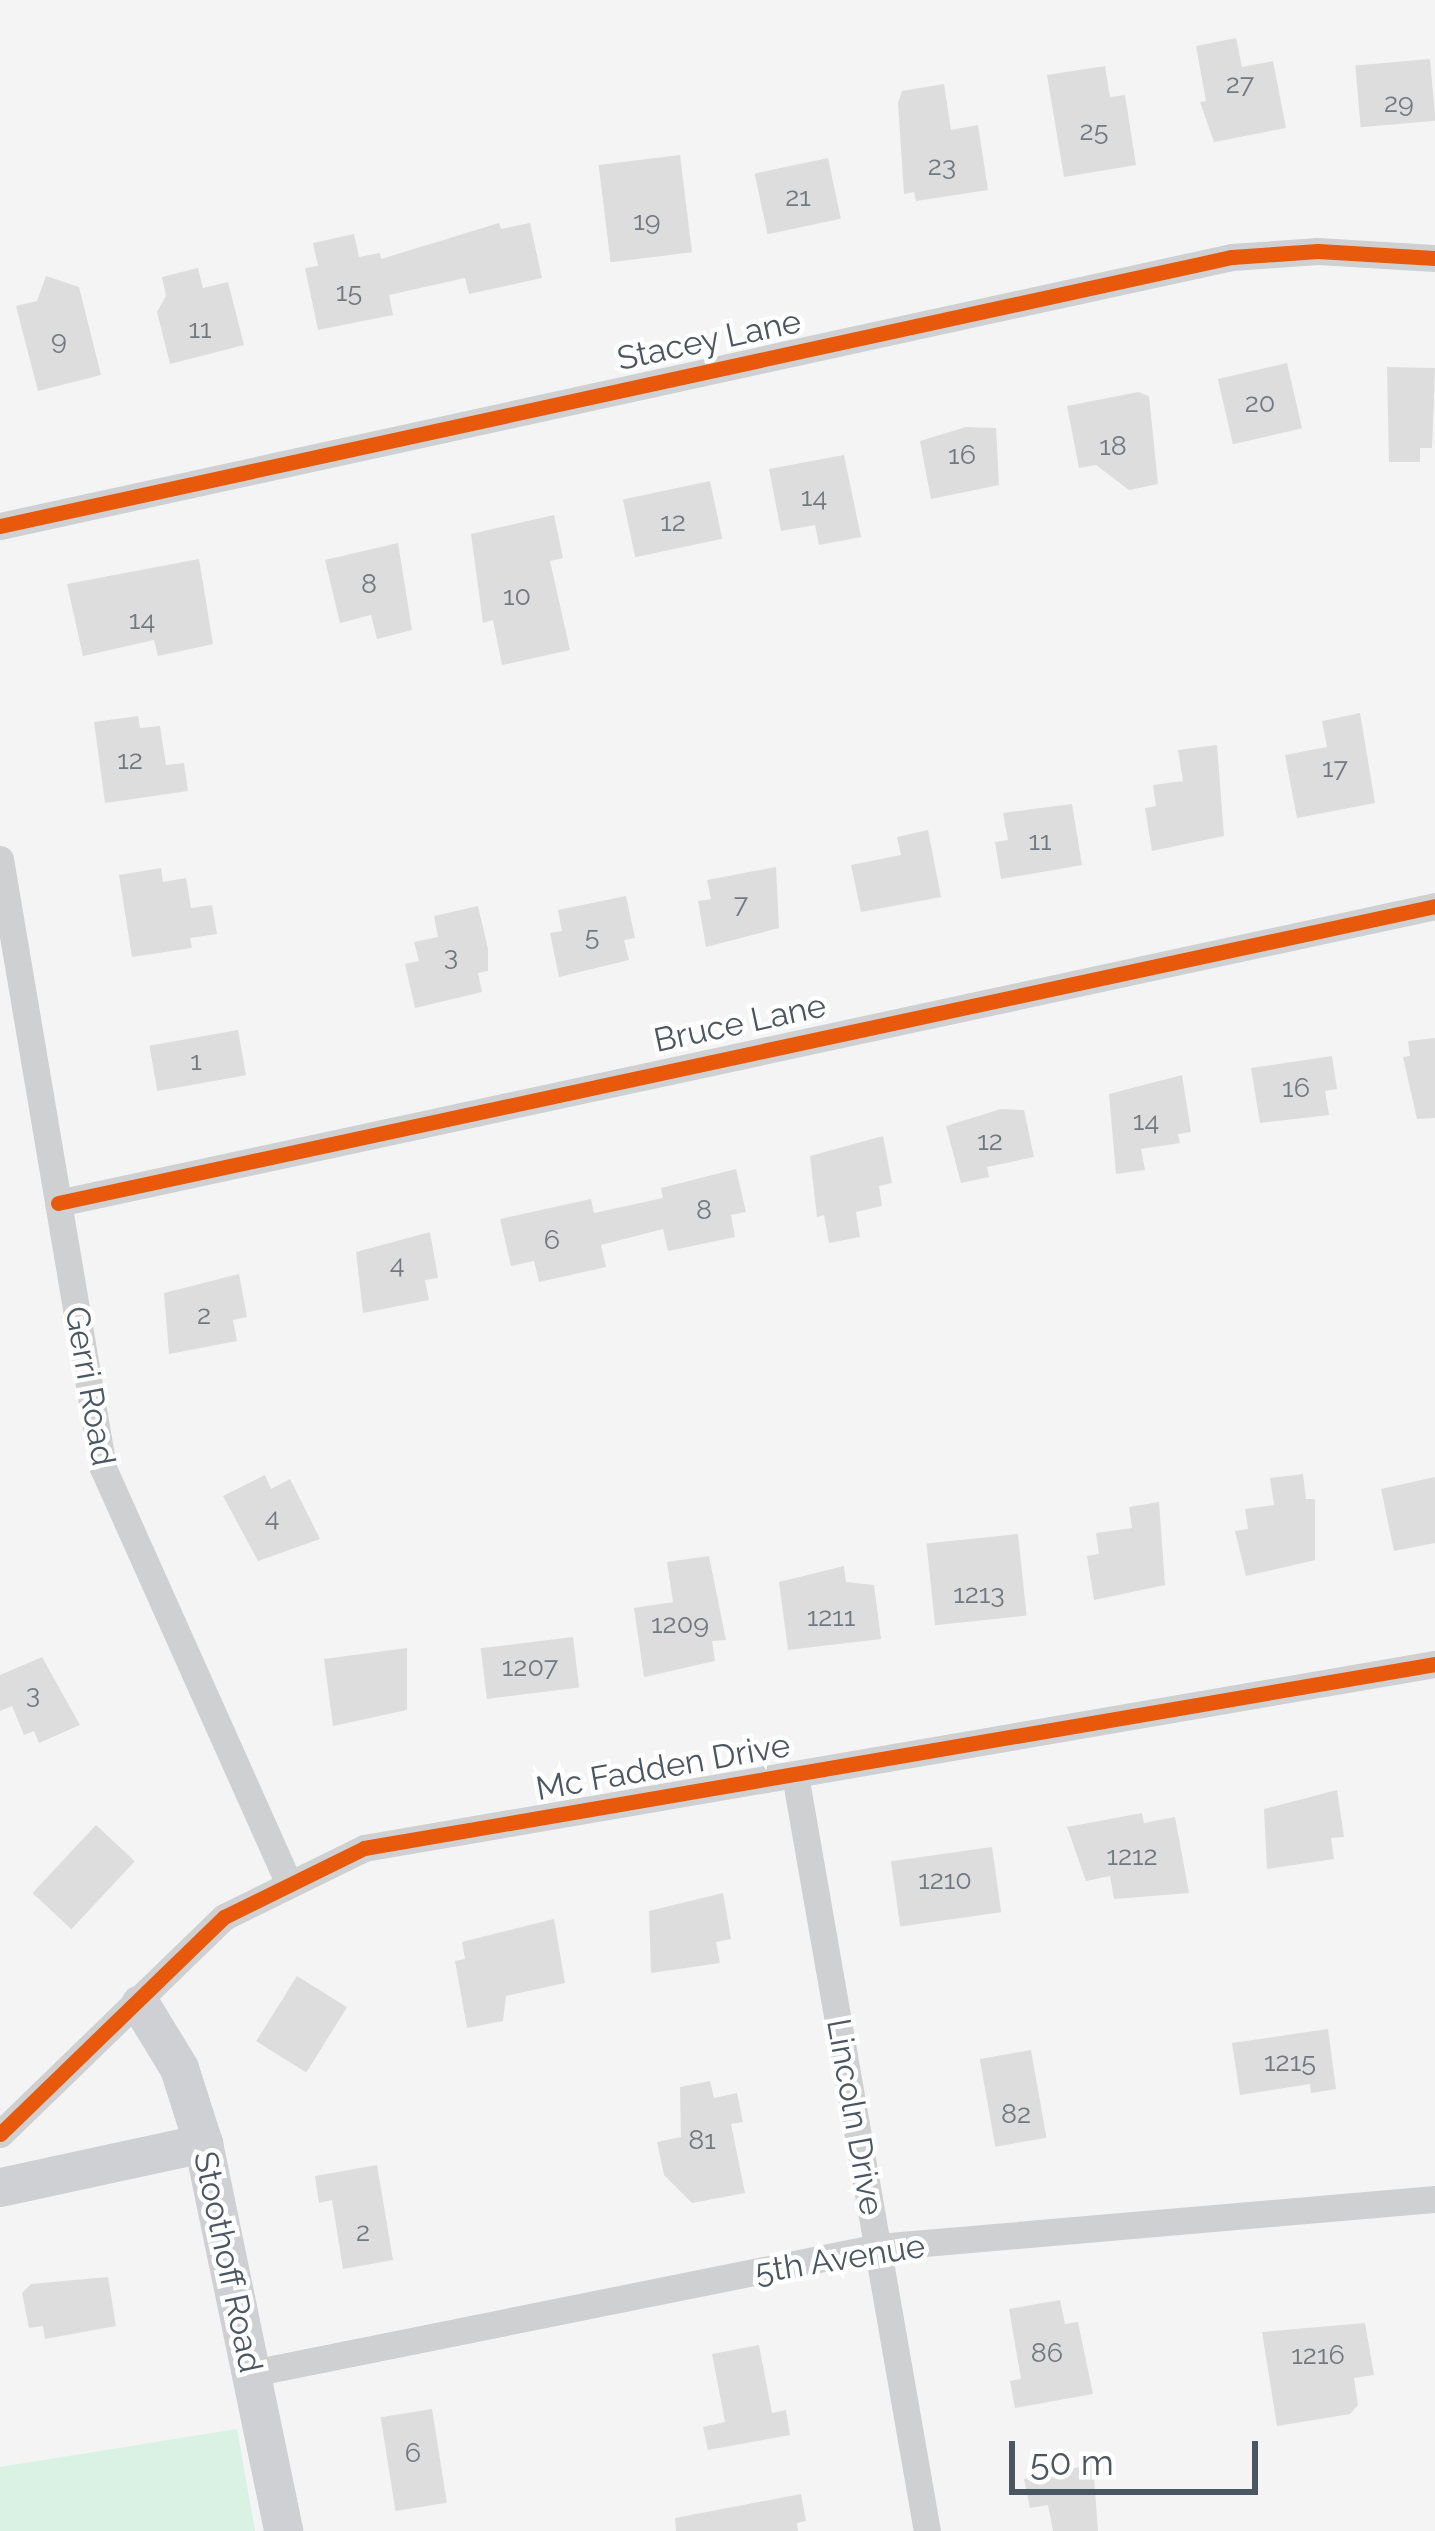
<!DOCTYPE html>
<style>
body{margin:0}
#map{position:relative;width:1435px;height:2531px;overflow:hidden;background:#f4f4f4;font-family:Raleway,sans-serif}
div>[style]{position:absolute}
[style*='--x']{left:calc(var(--x)*1px);top:calc(var(--y)*1px);width:calc(var(--w)*1px);rotate:calc(var(--a)*1deg)}
.green>*{inset:0;background:#d9f2e3}
.building>*{inset:0;background:#ddddde;transform-origin:0 0}
.street>*{height:27px;margin:-13.5px;padding:0 13.5px;transform-origin:13.5px;border-radius:13.5px;background:#ced0d2}
.secondary>*{height:39px;margin:-19.5px;padding:0 19.5px;transform-origin:19.5px;border-radius:19.5px;background:#ced0d4}
.cycleway>*{height:15px;margin:-7.5px;padding:0 7.5px;transform-origin:7.5px;border-radius:7.5px;background:#e8590c}
span{translate:-50% -50%;white-space:nowrap;text-align:center;line-height:1.15;-webkit-text-stroke:9px #fff;paint-order:stroke}
.number-label{font-size:27px;color:#707881}
.number-label span{-webkit-text-stroke-width:0}
.street-label{font-size:33px;color:#4a5661}
.scale{position:absolute;left:1009px;top:2441px;width:249px;height:54px;box-sizing:border-box;border:6px solid #4a5661;border-top:0;padding-left:15px;font-size:36px;line-height:42px;white-space:nowrap;color:#4a5661;-webkit-text-stroke:9px #fff;paint-order:stroke}
</style>
<div id="map">
<div class="green">
<div style="clip-path:polygon(237px 2429px,255px 2531px,0 2531px,0 2467px)"></div>
</div>
<div class="building">
<div style="clip-path:polygon(1236px 38px,1242px 67px,1273px 61px,1286px 128px,1214px 142px,1200px 102px,1206px 101px,1196px 46px)"></div>
<div style="left:1430px;top:59px;width:62px;height:75px;rotate:85deg"></div>
<div style="clip-path:polygon(1105px 66px,1110px 97px,1125px 95px,1136px 165px,1064px 177px,1047px 75px)"></div>
<div style="clip-path:polygon(944px 84px,951px 130px,978px 125px,988px 190px,916px 201px,914px 192px,904px 194px,898px 103px,902px 91px)"></div>
<div style="left:680px;top:155px;width:98px;height:82px;rotate:83deg"></div>
<div style="left:828px;top:158px;width:62px;height:75px;rotate:78deg"></div>
<div style="clip-path:polygon(499px 223px,501px 229px,530px 223px,542px 278px,469px 294px,465px 278px,389px 295px,393px 315px,318px 330px,305px 268px,318px 266px,313px 243px,354px 234px,359px 257px,380px 253px,381px 259px)"></div>
<div style="clip-path:polygon(198px 268px,203px 288px,228px 282px,244px 345px,170px 364px,157px 312px,166px 296px,162px 277px)"></div>
<div style="clip-path:polygon(46px 276px,79px 287px,101px 375px,38px 391px,16px 306px,37px 301px)"></div>
<div style="left:1287px;top:363px;width:67px;height:71px;rotate:77deg"></div>
<div style="clip-path:polygon(1387px 367px,1435px 368px,1432px 448px,1420px 448px,1420px 462px,1389px 462px)"></div>
<div style="clip-path:polygon(1138px 392px,1149px 396px,1158px 484px,1129px 490px,1096px 465px,1079px 468px,1067px 406px)"></div>
<div style="clip-path:polygon(966px 427px,996px 428px,999px 485px,931px 499px,920px 441px)"></div>
<div style="clip-path:polygon(844px 455px,861px 537px,819px 545px,815px 525px,781px 531px,769px 469px)"></div>
<div style="left:710px;top:481px;width:59px;height:89px;rotate:78deg"></div>
<div style="clip-path:polygon(554px 515px,563px 558px,550px 561px,570px 650px,502px 665px,493px 620px,483px 623px,471px 534px)"></div>
<div style="clip-path:polygon(398px 543px,412px 630px,377px 639px,371px 615px,340px 623px,325px 560px)"></div>
<div style="clip-path:polygon(199px 559px,213px 644px,158px 656px,154px 640px,83px 656px,67px 584px)"></div>
<div style="clip-path:polygon(1360px 713px,1375px 803px,1297px 818px,1285px 755px,1327px 747px,1322px 721px)"></div>
<div style="clip-path:polygon(138px 716px,140px 728px,160px 726px,166px 765px,184px 763px,188px 791px,105px 803px,94px 722px)"></div>
<div style="clip-path:polygon(1217px 745px,1224px 836px,1152px 851px,1145px 808px,1156px 806px,1153px 785px,1183px 781px,1178px 750px)"></div>
<div style="clip-path:polygon(1072px 804px,1082px 865px,1001px 879px,995px 842px,1008px 840px,1003px 813px)"></div>
<div style="clip-path:polygon(928px 830px,941px 897px,861px 912px,851px 865px,901px 855px,897px 837px)"></div>
<div style="clip-path:polygon(776px 867px,779px 928px,706px 947px,698px 901px,711px 899px,707px 880px)"></div>
<div style="clip-path:polygon(161px 868px,163px 882px,186px 878px,191px 908px,212px 905px,217px 934px,190px 938px,192px 948px,132px 957px,119px 875px)"></div>
<div style="clip-path:polygon(626px 896px,635px 938px,624px 940px,629px 960px,559px 977px,550px 933px,562px 931px,558px 910px)"></div>
<div style="clip-path:polygon(478px 906px,488px 949px,488px 971px,478px 973px,482px 992px,415px 1008px,405px 964px,419px 961px,414px 942px,438px 937px,434px 916px)"></div>
<div style="left:238px;top:1030px;width:46px;height:90px;rotate:80deg"></div>
<div style="clip-path:polygon(1435px 1038px,1435px 1118px,1417px 1119px,1403px 1057px,1410px 1056px,1408px 1041px)"></div>
<div style="clip-path:polygon(1332px 1056px,1337px 1089px,1325px 1091px,1329px 1115px,1260px 1123px,1251px 1068px)"></div>
<div style="clip-path:polygon(1182px 1075px,1191px 1132px,1178px 1134px,1180px 1143px,1141px 1149px,1145px 1170px,1116px 1174px,1109px 1094px)"></div>
<div style="clip-path:polygon(1001px 1109px,1024px 1110px,1034px 1157px,987px 1167px,989px 1177px,961px 1183px,946px 1126px)"></div>
<div style="clip-path:polygon(883px 1136px,892px 1183px,879px 1186px,882px 1206px,856px 1212px,860px 1237px,829px 1243px,824px 1215px,817px 1217px,810px 1156px)"></div>
<div style="clip-path:polygon(736px 1169px,746px 1212px,731px 1215px,735px 1237px,668px 1251px,663px 1229px,601px 1245px,606px 1267px,539px 1282px,534px 1261px,511px 1266px,500px 1219px,591px 1199px,594px 1213px,663px 1198px,661px 1188px)"></div>
<div style="clip-path:polygon(430px 1232px,438px 1278px,425px 1280px,429px 1300px,363px 1313px,356px 1252px)"></div>
<div style="clip-path:polygon(239px 1274px,247px 1317px,233px 1320px,237px 1341px,169px 1354px,164px 1293px)"></div>
<div style="clip-path:polygon(1303px 1474px,1306px 1499px,1315px 1499px,1315px 1560px,1246px 1576px,1235px 1531px,1248px 1529px,1245px 1509px,1274px 1505px,1270px 1478px)"></div>
<div style="clip-path:polygon(265px 1475px,271px 1489px,290px 1479px,320px 1539px,258px 1561px,223px 1496px)"></div>
<div style="clip-path:polygon(1435px 1477px,1435px 1543px,1394px 1551px,1381px 1489px)"></div>
<div style="clip-path:polygon(1159px 1502px,1165px 1585px,1094px 1600px,1087px 1556px,1099px 1554px,1096px 1533px,1132px 1528px,1129px 1507px)"></div>
<div style="left:1018px;top:1534px;width:82px;height:92px;rotate:84deg"></div>
<div style="clip-path:polygon(709px 1556px,726px 1640px,712px 1641px,715px 1661px,644px 1677px,634px 1608px,673px 1602px,667px 1562px)"></div>
<div style="clip-path:polygon(844px 1566px,846px 1582px,874px 1585px,881px 1639px,788px 1650px,779px 1582px)"></div>
<div style="left:573px;top:1637px;width:51px;height:93px;rotate:83deg"></div>
<div style="clip-path:polygon(407px 1648px,407px 1710px,333px 1726px,324px 1659px)"></div>
<div style="clip-path:polygon(42px 1657px,80px 1725px,39px 1743px,34px 1731px,24px 1735px,12px 1706px,0 1711px,0 1675px)"></div>
<div style="clip-path:polygon(1337px 1790px,1344px 1837px,1331px 1838px,1334px 1859px,1267px 1869px,1264px 1809px)"></div>
<div style="clip-path:polygon(1142px 1813px,1144px 1823px,1175px 1817px,1189px 1893px,1114px 1899px,1110px 1876px,1086px 1881px,1067px 1827px)"></div>
<div style="left:96px;top:1825px;width:53px;height:93px;rotate:43deg"></div>
<div style="left:992px;top:1847px;width:66px;height:102px;rotate:82deg"></div>
<div style="clip-path:polygon(723px 1893px,731px 1939px,716px 1942px,720px 1963px,651px 1973px,649px 1911px)"></div>
<div style="clip-path:polygon(554px 1919px,565px 1983px,506px 1996px,503px 2021px,467px 2028px,455px 1961px,465px 1959px,462px 1942px)"></div>
<div style="left:297px;top:1976px;width:59px;height:77px;rotate:32deg"></div>
<div style="clip-path:polygon(1328px 2029px,1336px 2089px,1311px 2093px,1310px 2084px,1240px 2095px,1232px 2043px)"></div>
<div style="left:1031px;top:2050px;width:89px;height:52px;rotate:80deg"></div>
<div style="clip-path:polygon(710px 2081px,714px 2098px,737px 2093px,743px 2122px,731px 2124px,745px 2193px,692px 2203px,664px 2175px,657px 2142px,681px 2137px,680px 2087px)"></div>
<div style="clip-path:polygon(377px 2165px,393px 2260px,343px 2269px,332px 2200px,319px 2203px,315px 2176px)"></div>
<div style="clip-path:polygon(108px 2277px,116px 2326px,45px 2339px,43px 2326px,29px 2328px,22px 2293px,31px 2284px)"></div>
<div style="clip-path:polygon(1060px 2300px,1065px 2324px,1078px 2322px,1093px 2394px,1015px 2408px,1010px 2381px,1021px 2379px,1009px 2309px)"></div>
<div style="clip-path:polygon(1365px 2323px,1374px 2375px,1354px 2378px,1358px 2405px,1350px 2414px,1277px 2426px,1262px 2332px)"></div>
<div style="clip-path:polygon(759px 2345px,772px 2413px,786px 2410px,790px 2435px,708px 2450px,703px 2427px,725px 2422px,712px 2354px)"></div>
<div style="left:432px;top:2409px;width:95px;height:52px;rotate:81deg"></div>
<div style="clip-path:polygon(1093px 2464px,1098px 2531px,1053px 2531px,1048px 2505px,1030px 2508px,1024px 2479px)"></div>
<div style="clip-path:polygon(801px 2494px,806px 2521px,797px 2523px,798px 2531px,676px 2531px,675px 2518px)"></div>
</div>
<div class="street">
<div style="--x:0;--y:526;--w:1261;--a:-12.32"></div>
<div style="--x:1232;--y:257;--w:86;--a:-4"></div>
<div style="--x:1318;--y:251;--w:117;--a:3.4"></div>
<div style="--x:0;--y:859;--w:618;--a:80.4"></div>
<div style="--x:103;--y:1468;--w:451;--a:65.9"></div>
<div style="--x:58;--y:1203;--w:1409;--a:-12.17"></div>
<div style="--x:795;--y:1775;--w:767;--a:80.1"></div>
<div style="--x:0;--y:2134;--w:312;--a:-44.1"></div>
<div style="--x:224;--y:1917;--w:156;--a:-26.2"></div>
<div style="--x:364;--y:1848;--w:1087;--a:-9.75"></div>
<div style="--x:252;--y:2373;--w:639;--a:-11.38"></div>
<div style="--x:878;--y:2247;--w:559;--a:-4.93"></div>
</div>
<div class="secondary">
<div style="--x:140;--y:2004;--w:75;--a:58.6"></div>
<div style="--x:179;--y:2068;--w:79;--a:72.3"></div>
<div style="--x:203;--y:2143;--w:396;--a:78.3"></div>
<div style="--x:0;--y:2187;--w:208;--a:-12.2"></div>
</div>
<div class="cycleway">
<div style="--x:0;--y:526;--w:1261;--a:-12.32"></div>
<div style="--x:1232;--y:257;--w:86;--a:-4"></div>
<div style="--x:1318;--y:251;--w:117;--a:3.4"></div>
<div style="--x:58;--y:1203;--w:1409;--a:-12.17"></div>
<div style="--x:0;--y:2134;--w:312;--a:-44.1"></div>
<div style="--x:224;--y:1917;--w:156;--a:-26.2"></div>
<div style="--x:364;--y:1848;--w:1087;--a:-9.75"></div>
</div>
<div class="number-label">
<span style="left:1240px;top:84px">27</span>
<span style="left:1399px;top:103px">29</span>
<span style="left:1094px;top:131px">25</span>
<span style="left:942px;top:166px">23</span>
<span style="left:798px;top:197px">21</span>
<span style="left:647px;top:221px">19</span>
<span style="left:349px;top:292px">15</span>
<span style="left:200px;top:329px">11</span>
<span style="left:59px;top:340px">9</span>
<span style="left:1260px;top:403px">20</span>
<span style="left:1113px;top:446px">18</span>
<span style="left:962px;top:455px">16</span>
<span style="left:814px;top:497px">14</span>
<span style="left:673px;top:522px">12</span>
<span style="left:369px;top:584px">8</span>
<span style="left:517px;top:596px">10</span>
<span style="left:142px;top:620px">14</span>
<span style="left:130px;top:760px">12</span>
<span style="left:1335px;top:768px">17</span>
<span style="left:1040px;top:841px">11</span>
<span style="left:741px;top:904px">7</span>
<span style="left:592px;top:936px">5</span>
<span style="left:451px;top:956px">3</span>
<span style="left:196px;top:1061px">1</span>
<span style="left:1296px;top:1088px">16</span>
<span style="left:1146px;top:1121px">14</span>
<span style="left:990px;top:1141px">12</span>
<span style="left:704px;top:1210px">8</span>
<span style="left:552px;top:1240px">6</span>
<span style="left:397px;top:1264px">4</span>
<span style="left:204px;top:1315px">2</span>
<span style="left:272px;top:1517px">4</span>
<span style="left:979px;top:1594px">1213</span>
<span style="left:831px;top:1617px">1211</span>
<span style="left:680px;top:1624px">1209</span>
<span style="left:530px;top:1667px">1207</span>
<span style="left:33px;top:1694px">3</span>
<span style="left:1132px;top:1856px">1212</span>
<span style="left:945px;top:1880px">1210</span>
<span style="left:1290px;top:2062px">1215</span>
<span style="left:1016px;top:2114px">82</span>
<span style="left:702px;top:2140px">81</span>
<span style="left:363px;top:2232px">2</span>
<span style="left:1047px;top:2353px">86</span>
<span style="left:1318px;top:2355px">1216</span>
<span style="left:413px;top:2453px">6</span>
</div>
<div class="street-label">
<span style="left:709px;top:340px;rotate:-12deg">Stacey Lane</span>
<span style="left:740px;top:1023px;rotate:-12deg">Bruce Lane</span>
<span style="left:90px;top:1386px;rotate:80deg">Gerri Road</span>
<span style="left:663px;top:1767px;rotate:-10deg">Mc Fadden Drive</span>
<span style="left:855px;top:2117px;rotate:80deg">Lincoln Drive</span>
<span style="left:840px;top:2259px;rotate:-9deg">5th Avenue</span>
<span style="left:228px;top:2262px;rotate:78deg">Stoothoff Road</span>
</div>
<div class="scale">50 m</div>
</div>
